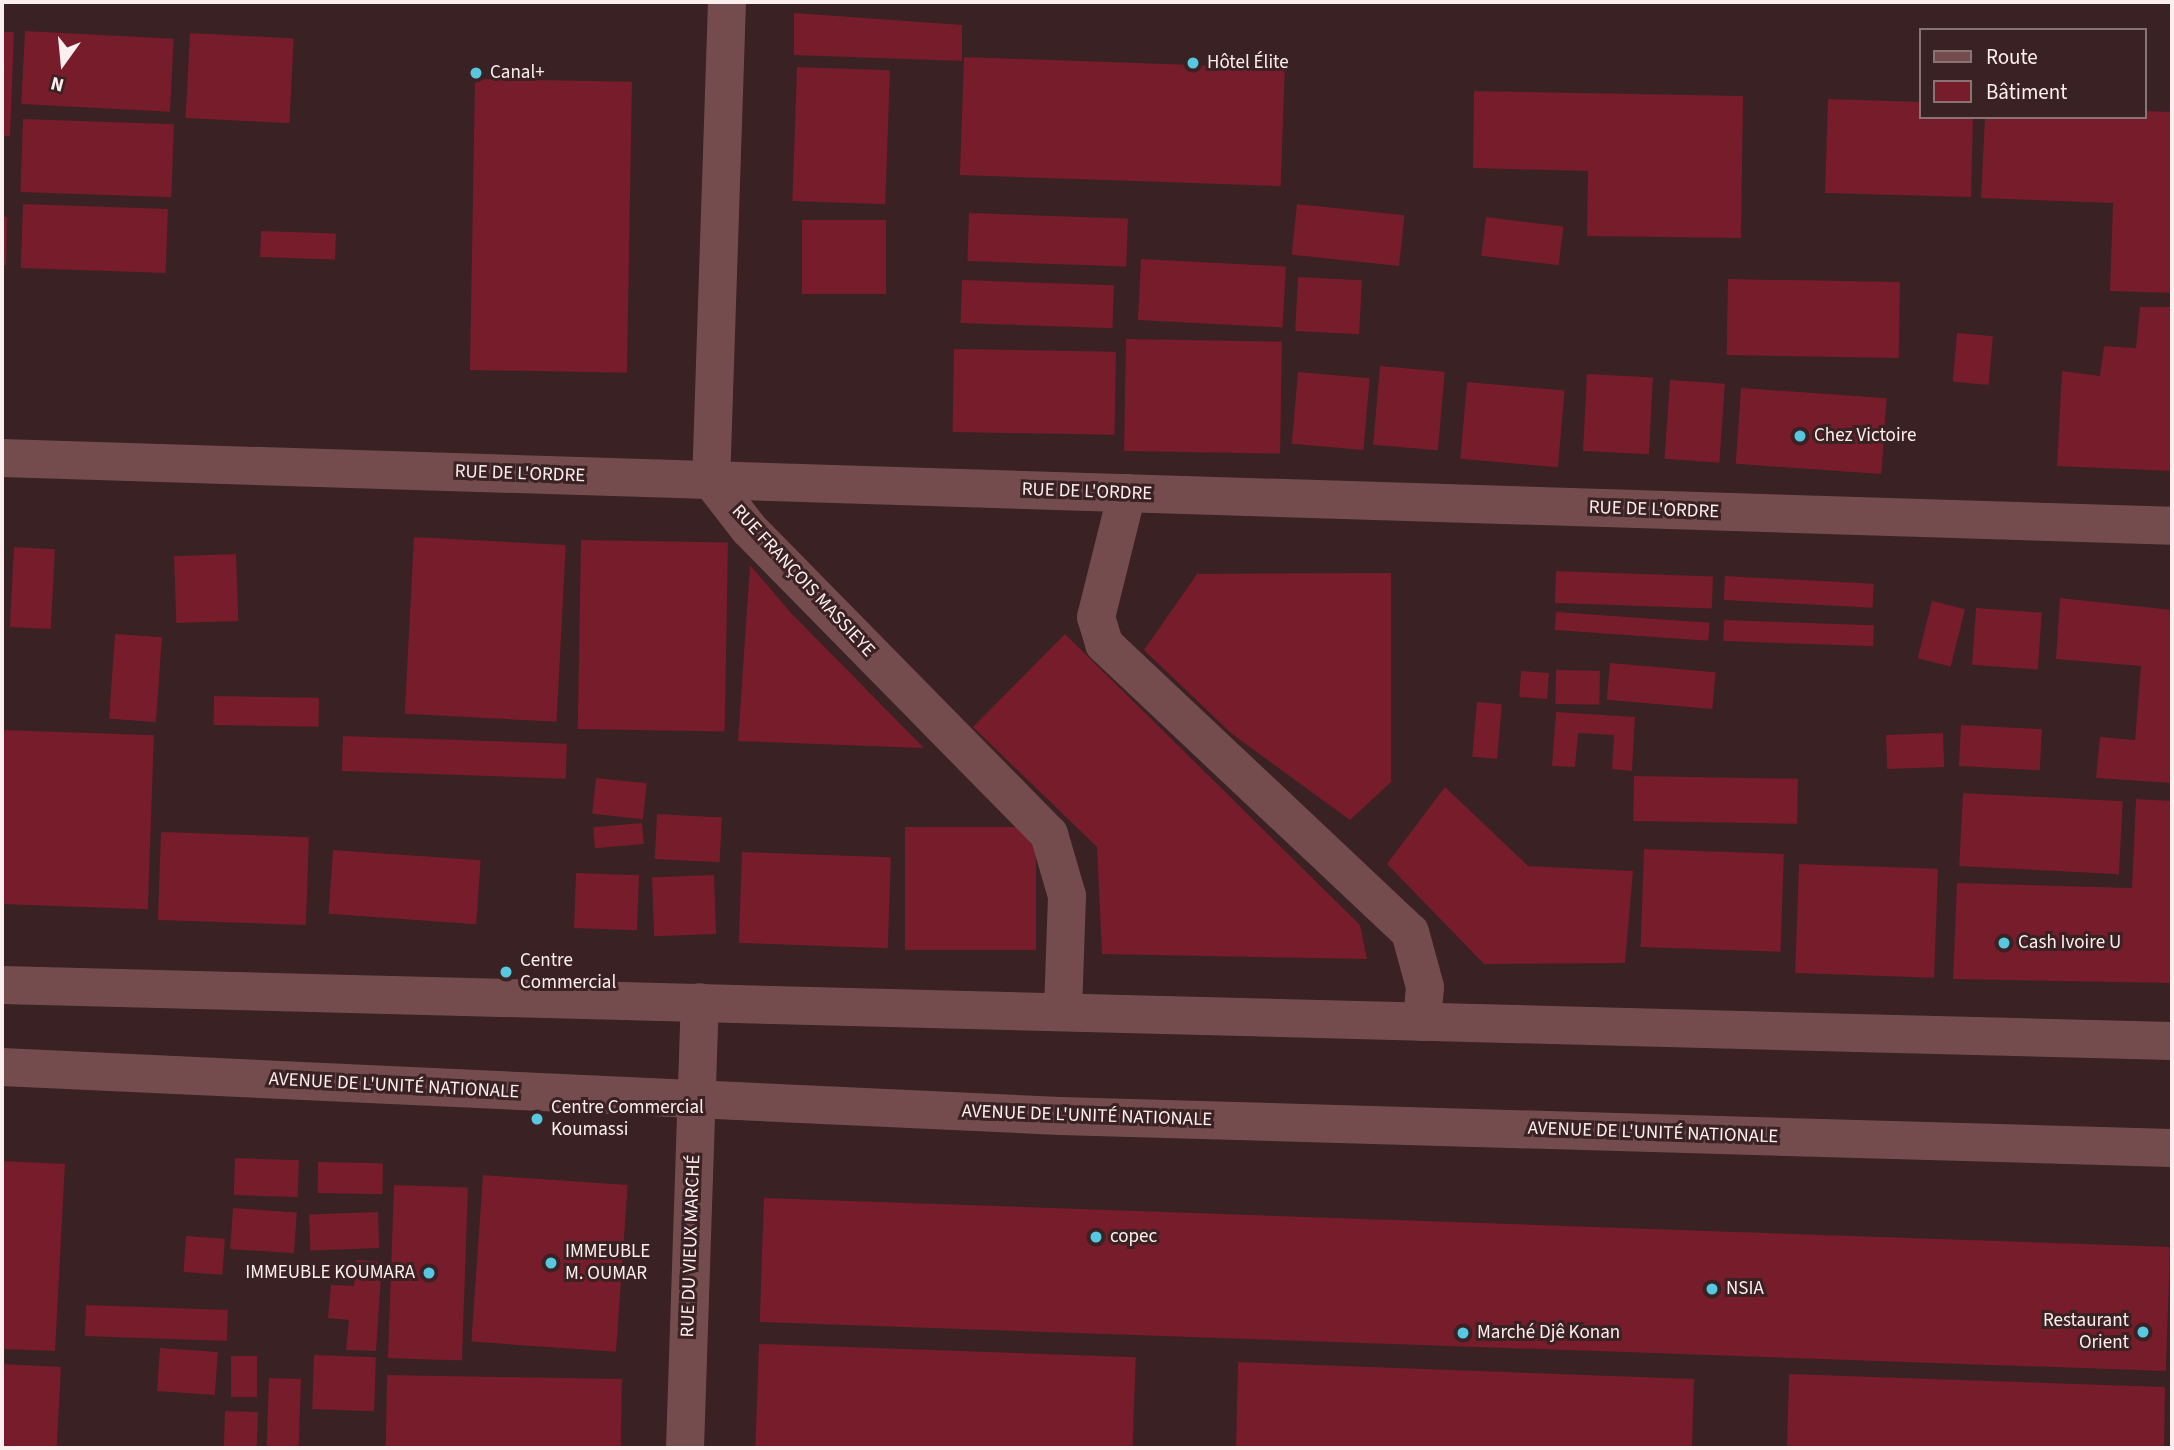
<!DOCTYPE html>
<meta charset="utf-8">
<style>
body{margin:0}
#map{position:relative;width:2174px;height:1450px;overflow:hidden;background:#3a2123;font-family:"Source Sans 3",sans-serif}
div>[style]{position:absolute}
[style*='--x']{left:calc(var(--x)*1px);top:calc(var(--y)*1px);width:calc(var(--w)*1px);rotate:calc(var(--a)*1deg)}
.building>*{inset:0;background:#761c2b;transform-origin:0 0}
.minor>*{height:38px;margin:-19px;padding:0 19px;transform-origin:19px;border-radius:19px;background:#754c4e}
.tertiary>*{height:38px;margin:-19px;padding:0 19px;transform-origin:19px;border-radius:19px;background:#754c4e}
.dots>*{width:19px;height:19px;translate:-50% -50%;box-sizing:border-box;border:4px solid #3a2123;border-radius:50%}
span{translate:-50% -50%;white-space:nowrap;text-align:center;line-height:1.15;-webkit-text-stroke:6px #3a2123;paint-order:stroke}
.poi-label{font-size:19px;color:#fdefef}
.left{translate:0 -50%;text-align:left}
.right{translate:-100% -50%;text-align:right}
.street-label{font-size:19px;color:#fdefef}
.frame{position:absolute;inset:0;border:4px solid #fdefef;pointer-events:none}
.legend{position:absolute;left:1919px;top:28px;width:228px;height:91px;box-sizing:border-box;background:#3a2123;border:2px solid #887375;margin:0;padding:9px 12px;list-style:none;font-size:21px;color:#fdefef}
.legend li{display:flex;align-items:center;gap:14px;height:35px}
.legend b{width:35px;border:2px solid #887375}
.north{position:absolute;left:28px;top:28px;width:70px;height:70px;-webkit-text-stroke:5px #3a2123;paint-order:stroke;rotate:195deg;font-size:19px;font-weight:700;line-height:28px;text-align:center;color:#fdefef}
.north::after{content:'';display:block;margin:auto;width:24px;height:32px;background:#fdefef;clip-path:polygon(50% 0,100% 100%,50% 72%,0 100%)}
</style>
<div id="map">
<div class="building">
<div style="clip-path:polygon(794px 13px,962px 25px,962px 61px,794px 55px)"></div>
<div style="left:25px;top:31px;width:149px;height:73px;rotate:3deg"></div>
<div style="clip-path:polygon(2px 32px,14px 32px,10px 136px,2px 136px)"></div>
<div style="left:190px;top:33px;width:104px;height:85px;rotate:3deg"></div>
<div style="left:964px;top:57px;width:321px;height:118px;rotate:2deg"></div>
<div style="left:797px;top:67px;width:93px;height:134px;rotate:2deg"></div>
<div style="left:475px;top:79px;width:157px;height:291px;rotate:1deg"></div>
<div style="clip-path:polygon(1474px 91px,1743px 96px,1741px 238px,1587px 236px,1588px 171px,1473px 168px)"></div>
<div style="clip-path:polygon(1828px 99px,1920px 102px,1920px 117px,1973px 117px,1971px 197px,1825px 193px)"></div>
<div style="clip-path:polygon(2144px 111px,2172px 112px,2172px 293px,2110px 291px,2113px 203px,1981px 198px,1985px 117px,2144px 117px)"></div>
<div style="left:23px;top:119px;width:151px;height:73px;rotate:2deg"></div>
<div style="left:23px;top:204px;width:145px;height:64px;rotate:2deg"></div>
<div style="left:1297px;top:204px;width:108px;height:51px;rotate:6deg"></div>
<div style="left:969px;top:213px;width:159px;height:48px;rotate:2deg"></div>
<div style="clip-path:polygon(2px 216px,7px 217px,6px 265px,2px 265px)"></div>
<div style="left:1486px;top:217px;width:78px;height:39px;rotate:7deg"></div>
<div style="left:802px;top:220px;width:84px;height:74px"></div>
<div style="left:261px;top:231px;width:75px;height:26px;rotate:2deg"></div>
<div style="left:1141px;top:259px;width:145px;height:61px;rotate:3deg"></div>
<div style="left:1298px;top:277px;width:64px;height:54px;rotate:3deg"></div>
<div style="left:1728px;top:279px;width:172px;height:76px;rotate:1deg"></div>
<div style="left:962px;top:280px;width:152px;height:43px;rotate:2deg"></div>
<div style="clip-path:polygon(2140px 307px,2172px 307px,2172px 471px,2057px 466px,2062px 371px,2100px 376px,2104px 346px,2136px 348px)"></div>
<div style="left:1957px;top:333px;width:36px;height:49px;rotate:5deg"></div>
<div style="left:1126px;top:339px;width:156px;height:112px;rotate:1deg"></div>
<div style="left:954px;top:349px;width:162px;height:83px;rotate:1deg"></div>
<div style="left:1380px;top:366px;width:65px;height:79px;rotate:5deg"></div>
<div style="left:1298px;top:372px;width:72px;height:72px;rotate:5deg"></div>
<div style="left:1587px;top:374px;width:66px;height:77px;rotate:3deg"></div>
<div style="left:1670px;top:380px;width:55px;height:79px;rotate:4deg"></div>
<div style="left:1467px;top:382px;width:98px;height:77px;rotate:5deg"></div>
<div style="left:1741px;top:388px;width:146px;height:76px;rotate:4deg"></div>
<div style="left:414px;top:537px;width:152px;height:177px;rotate:3deg"></div>
<div style="left:581px;top:540px;width:147px;height:189px;rotate:1deg"></div>
<div style="left:14px;top:547px;width:41px;height:80px;rotate:3deg"></div>
<div style="left:236px;top:554px;width:67px;height:62px;rotate:88deg"></div>
<div style="clip-path:polygon(750px 565px,791px 613px,924px 748px,738px 741px)"></div>
<div style="left:1556px;top:571px;width:157px;height:32px;rotate:2deg"></div>
<div style="clip-path:polygon(1391px 573px,1391px 782px,1350px 820px,1232px 734px,1144px 650px,1197px 574px)"></div>
<div style="left:1725px;top:576px;width:149px;height:24px;rotate:3deg"></div>
<div style="clip-path:polygon(2060px 598px,2172px 610px,2172px 783px,2096px 778px,2100px 737px,2135px 740px,2141px 666px,2056px 659px)"></div>
<div style="left:1932px;top:601px;width:34px;height:59px;rotate:14deg"></div>
<div style="left:1976px;top:608px;width:66px;height:57px;rotate:4deg"></div>
<div style="left:1556px;top:612px;width:154px;height:18px;rotate:4deg"></div>
<div style="left:1724px;top:620px;width:150px;height:21px;rotate:2deg"></div>
<div style="left:115px;top:634px;width:47px;height:85px;rotate:4deg"></div>
<div style="clip-path:polygon(1065px 634px,1360px 925px,1367px 959px,1102px 954px,1097px 847px,973px 727px)"></div>
<div style="left:1610px;top:663px;width:106px;height:37px;rotate:5deg"></div>
<div style="left:1556px;top:670px;width:44px;height:34px;rotate:1deg"></div>
<div style="left:1521px;top:671px;width:28px;height:26px;rotate:4deg"></div>
<div style="left:214px;top:696px;width:105px;height:29px;rotate:1deg"></div>
<div style="left:1477px;top:702px;width:25px;height:55px;rotate:5deg"></div>
<div style="clip-path:polygon(1556px 712px,1635px 717px,1632px 771px,1612px 769px,1614px 735px,1578px 733px,1575px 767px,1552px 766px)"></div>
<div style="left:1961px;top:725px;width:81px;height:41px;rotate:3deg"></div>
<div style="left:2px;top:730px;width:152px;height:174px;rotate:2deg"></div>
<div style="left:1943px;top:733px;width:34px;height:57px;rotate:88deg"></div>
<div style="left:343px;top:736px;width:224px;height:35px;rotate:2deg"></div>
<div style="left:1634px;top:776px;width:164px;height:45px;rotate:1deg"></div>
<div style="left:596px;top:778px;width:51px;height:36px;rotate:6deg"></div>
<div style="clip-path:polygon(1445px 787px,1528px 866px,1633px 871px,1625px 963px,1484px 964px,1387px 864px)"></div>
<div style="left:1963px;top:793px;width:160px;height:73px;rotate:3deg"></div>
<div style="clip-path:polygon(2136px 799px,2172px 801px,2171px 983px,1953px 979px,1957px 883px,2132px 888px)"></div>
<div style="left:657px;top:814px;width:65px;height:45px;rotate:3deg"></div>
<div style="left:642px;top:823px;width:21px;height:49px;rotate:85deg"></div>
<div style="left:905px;top:827px;width:131px;height:123px"></div>
<div style="left:161px;top:832px;width:148px;height:88px;rotate:2deg"></div>
<div style="left:1644px;top:849px;width:140px;height:98px;rotate:2deg"></div>
<div style="left:333px;top:850px;width:148px;height:64px;rotate:4deg"></div>
<div style="left:742px;top:852px;width:149px;height:91px;rotate:2deg"></div>
<div style="left:1799px;top:864px;width:139px;height:109px;rotate:2deg"></div>
<div style="left:576px;top:873px;width:63px;height:55px;rotate:2deg"></div>
<div style="left:714px;top:875px;width:59px;height:62px;rotate:88deg"></div>
<div style="left:235px;top:1158px;width:64px;height:37px;rotate:2deg"></div>
<div style="clip-path:polygon(2px 1161px,65px 1164px,55px 1351px,2px 1349px)"></div>
<div style="left:318px;top:1162px;width:65px;height:31px;rotate:1deg"></div>
<div style="left:483px;top:1175px;width:145px;height:167px;rotate:4deg"></div>
<div style="left:394px;top:1185px;width:74px;height:173px;rotate:2deg"></div>
<div style="left:764px;top:1198px;width:1407px;height:124px;rotate:2deg"></div>
<div style="left:233px;top:1208px;width:64px;height:41px;rotate:4deg"></div>
<div style="left:378px;top:1212px;width:36px;height:69px;rotate:88deg"></div>
<div style="left:186px;top:1236px;width:39px;height:36px;rotate:4deg"></div>
<div style="clip-path:polygon(356px 1260px,382px 1262px,376px 1351px,346px 1350px,349px 1320px,328px 1318px,331px 1285px,354px 1286px)"></div>
<div style="left:86px;top:1305px;width:142px;height:31px;rotate:2deg"></div>
<div style="left:759px;top:1344px;width:377px;height:103px;rotate:2deg"></div>
<div style="left:160px;top:1348px;width:58px;height:43px;rotate:4deg"></div>
<div style="left:314px;top:1355px;width:62px;height:54px;rotate:2deg"></div>
<div style="left:231px;top:1356px;width:26px;height:41px"></div>
<div style="clip-path:polygon(1238px 1362px,1694px 1379px,1692px 1448px,1236px 1448px)"></div>
<div style="left:2px;top:1364px;width:59px;height:84px;rotate:3deg"></div>
<div style="clip-path:polygon(1789px 1374px,2165px 1387px,2164px 1448px,1787px 1448px)"></div>
<div style="left:387px;top:1375px;width:235px;height:73px;rotate:1deg"></div>
<div style="left:269px;top:1378px;width:32px;height:70px;rotate:2deg"></div>
<div style="left:225px;top:1411px;width:33px;height:37px;rotate:2deg"></div>
</div>
<div class="minor">
<div style="--x:727;--y:2;--w:478;--a:91.9"></div>
<div style="--x:711;--y:480;--w:62;--a:52.2"></div>
<div style="--x:749;--y:529;--w:428;--a:45.5"></div>
<div style="--x:1049;--y:834;--w:65;--a:73.8"></div>
<div style="--x:1067;--y:896;--w:114;--a:92"></div>
<div style="--x:2;--y:458;--w:2171;--a:1.79"></div>
<div style="--x:1127;--y:493;--w:128;--a:104"></div>
<div style="--x:1096;--y:617;--w:28;--a:73"></div>
<div style="--x:1104;--y:644;--w:420;--a:43.3"></div>
<div style="--x:1410;--y:932;--w:57;--a:74.7"></div>
<div style="--x:1425;--y:987;--w:35;--a:95"></div>
<div style="--x:685;--y:1448;--w:446;--a:-88.1"></div>
</div>
<div class="tertiary">
<div style="--x:2;--y:985;--w:2171;--a:1.48"></div>
<div style="--x:2;--y:1067;--w:1059;--a:2.65"></div>
<div style="--x:1060;--y:1116;--w:1112;--a:1.65"></div>
</div>
<div class="dots">
<div style="left:1193px;top:63px;background:#56c9e1"></div>
<div style="left:476px;top:73px;background:#56c9e1"></div>
<div style="left:1800px;top:436px;background:#56c9e1"></div>
<div style="left:2004px;top:943px;background:#56c9e1"></div>
<div style="left:506px;top:972px;background:#56c9e1"></div>
<div style="left:537px;top:1119px;background:#56c9e1"></div>
<div style="left:1096px;top:1237px;background:#56c9e1"></div>
<div style="left:551px;top:1263px;background:#56c9e1"></div>
<div style="left:429px;top:1273px;background:#56c9e1"></div>
<div style="left:1712px;top:1289px;background:#56c9e1"></div>
<div style="left:2143px;top:1332px;background:#56c9e1"></div>
<div style="left:1463px;top:1333px;background:#56c9e1"></div>
</div>
<div class="poi-label">
<span class="left" style="left:1207px;top:63px">Hôtel Élite</span>
<span class="left" style="left:490px;top:73px">Canal+</span>
<span class="left" style="left:1814px;top:436px">Chez Victoire</span>
<span class="left" style="left:2018px;top:943px">Cash Ivoire U</span>
<span class="left" style="left:520px;top:972px">Centre<br>Commercial</span>
<span class="left" style="left:551px;top:1119px">Centre Commercial<br>Koumassi</span>
<span class="left" style="left:1110px;top:1237px">copec</span>
<span class="left" style="left:565px;top:1263px">IMMEUBLE<br>M. OUMAR</span>
<span class="right" style="left:415px;top:1273px">IMMEUBLE KOUMARA</span>
<span class="left" style="left:1726px;top:1289px">NSIA</span>
<span class="right" style="left:2129px;top:1332px">Restaurant<br>Orient</span>
<span class="left" style="left:1477px;top:1333px">Marché Djê Konan</span>
</div>
<div class="street-label">
<span style="left:520px;top:474px;rotate:2deg">RUE DE L'ORDRE</span>
<span style="left:1087px;top:492px;rotate:2deg">RUE DE L'ORDRE</span>
<span style="left:1654px;top:510px;rotate:2deg">RUE DE L'ORDRE</span>
<span style="left:803px;top:581px;rotate:47deg">RUE FRANÇOIS MASSIEYE</span>
<span style="left:394px;top:1086px;rotate:3deg">AVENUE DE L'UNITÉ NATIONALE</span>
<span style="left:1087px;top:1116px;rotate:2deg">AVENUE DE L'UNITÉ NATIONALE</span>
<span style="left:1653px;top:1133px;rotate:2deg">AVENUE DE L'UNITÉ NATIONALE</span>
<span style="left:691px;top:1246px;rotate:-88deg">RUE DU VIEUX MARCHÉ</span>
</div>
<div class="frame"></div>
<ul class="legend">
<li><b style="height:9px;background:#754c4e"></b>Route</li>
<li><b style="height:19px;background:#761c2b"></b>Bâtiment</li>
</ul>
<div class="north">N</div>
</div>
